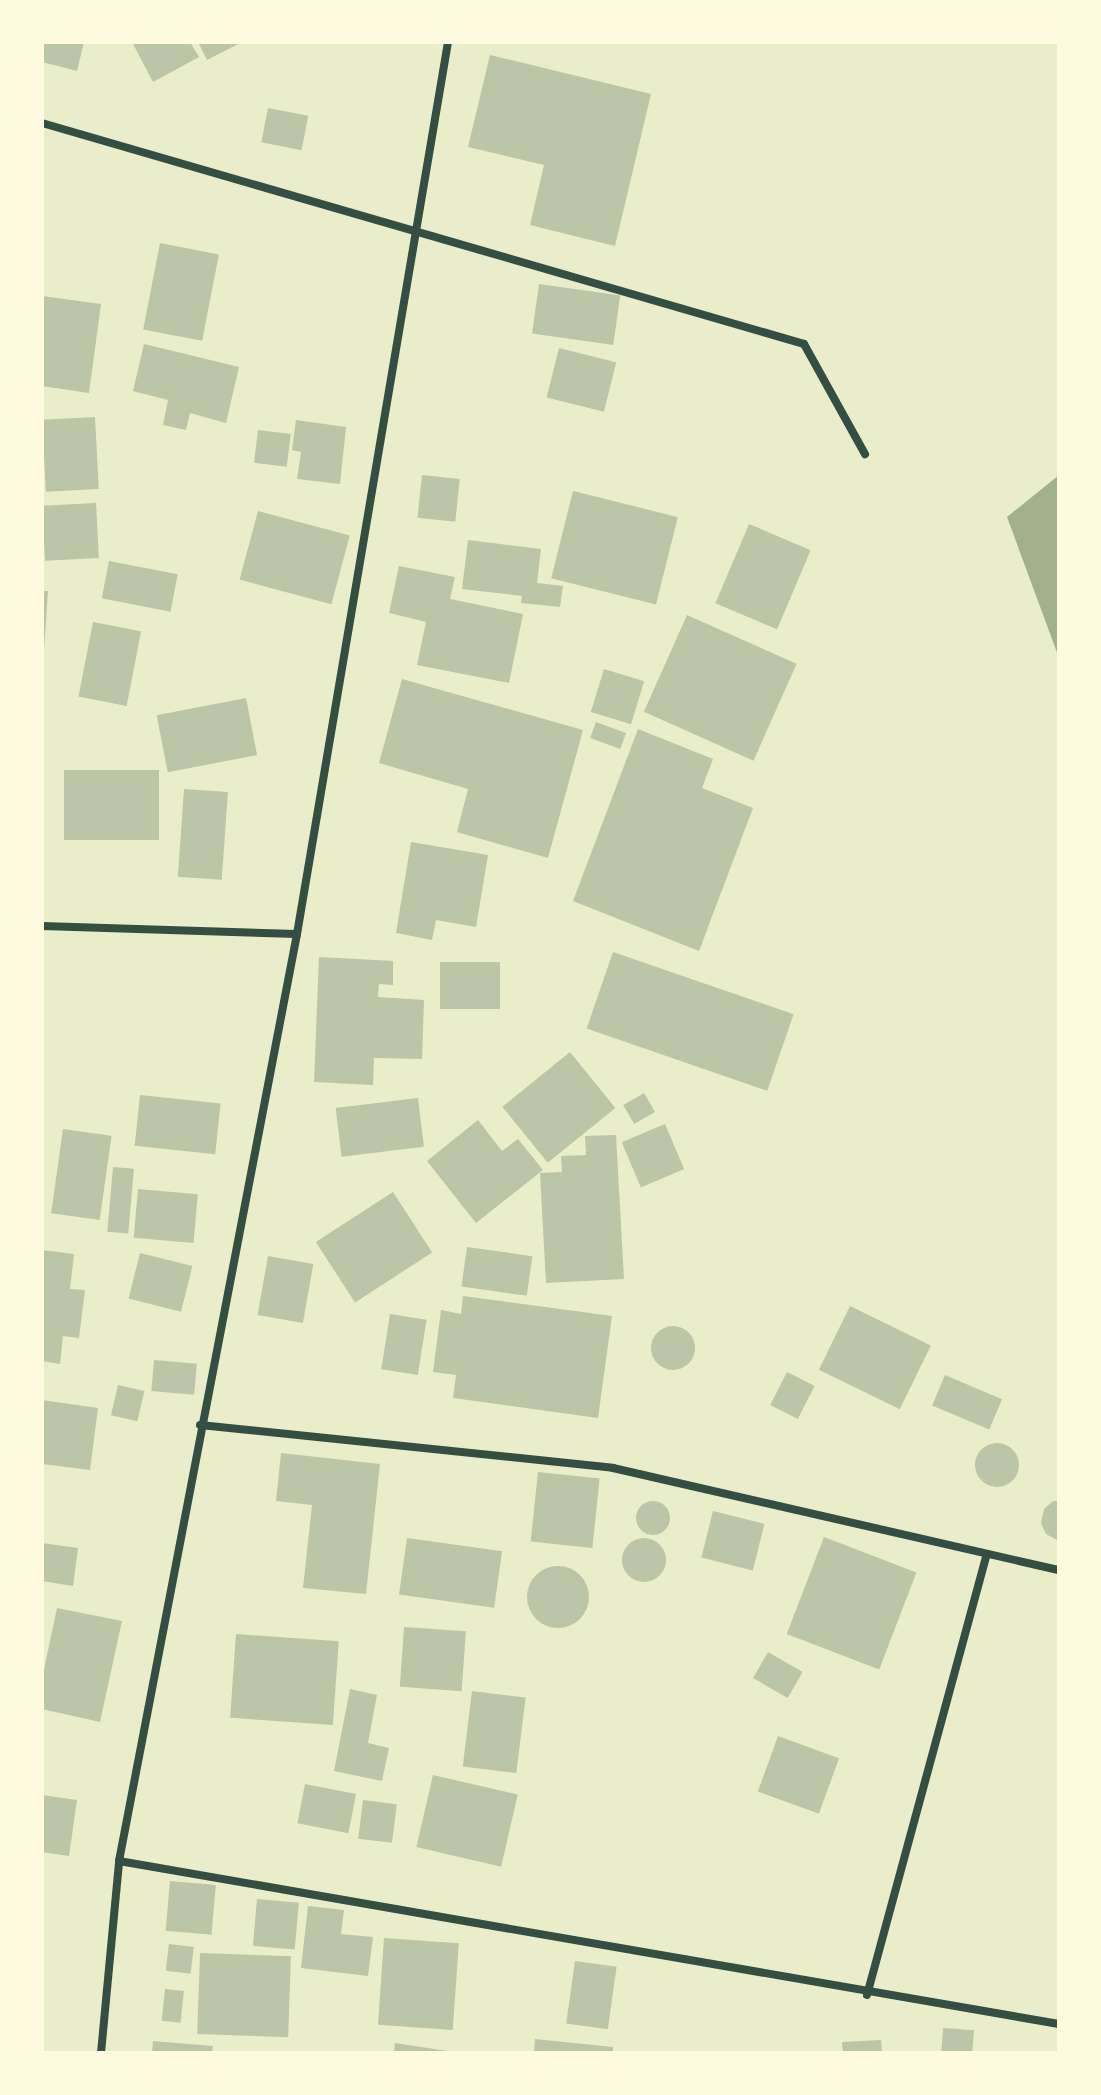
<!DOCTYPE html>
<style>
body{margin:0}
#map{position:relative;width:1101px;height:2095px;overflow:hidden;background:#e9edc9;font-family:Karla,sans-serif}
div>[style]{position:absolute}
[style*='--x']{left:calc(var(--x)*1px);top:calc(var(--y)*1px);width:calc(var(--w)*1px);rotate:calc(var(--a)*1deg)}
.water>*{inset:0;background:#a3b18a}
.building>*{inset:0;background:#bcc5a7;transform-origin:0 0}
.round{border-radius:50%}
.minor>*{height:8px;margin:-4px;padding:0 4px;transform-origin:4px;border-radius:4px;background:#344e41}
span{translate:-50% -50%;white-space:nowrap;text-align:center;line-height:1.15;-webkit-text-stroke:6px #fefae0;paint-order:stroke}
.frame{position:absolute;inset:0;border:44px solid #fefae0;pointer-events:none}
</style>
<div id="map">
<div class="water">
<div style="clip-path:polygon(1059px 475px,1059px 658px,1007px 517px)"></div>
</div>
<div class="building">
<div style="clip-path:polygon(42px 42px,84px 42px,77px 71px,42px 62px)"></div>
<div style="clip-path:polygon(132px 42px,190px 42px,199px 57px,153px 82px)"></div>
<div style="clip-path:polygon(198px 42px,242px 42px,207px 60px)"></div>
<div style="clip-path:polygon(490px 55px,651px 94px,615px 246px,530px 225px,544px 165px,468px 147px)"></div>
<div style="left:268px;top:108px;width:41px;height:35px;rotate:11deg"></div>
<div style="left:160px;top:243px;width:60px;height:88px;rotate:11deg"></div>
<div style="left:539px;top:284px;width:82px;height:50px;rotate:8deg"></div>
<div style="clip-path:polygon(42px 296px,101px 304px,89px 393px,42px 386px)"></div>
<div style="clip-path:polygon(144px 344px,239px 367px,226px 423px,190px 413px,186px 430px,163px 425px,168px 400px,133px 391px)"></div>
<div style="left:559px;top:348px;width:59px;height:51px;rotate:14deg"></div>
<div style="left:95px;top:417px;width:72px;height:53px;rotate:87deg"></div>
<div style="clip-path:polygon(296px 420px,346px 427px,340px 484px,297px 479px,301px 452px,292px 450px)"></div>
<div style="left:258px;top:430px;width:33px;height:33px;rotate:7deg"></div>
<div style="left:422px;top:475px;width:38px;height:43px;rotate:6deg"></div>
<div style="left:573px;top:491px;width:108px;height:90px;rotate:14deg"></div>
<div style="left:96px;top:503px;width:55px;height:54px;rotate:87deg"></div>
<div style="left:258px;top:511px;width:95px;height:71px;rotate:15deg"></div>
<div style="left:749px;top:524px;width:67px;height:86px;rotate:23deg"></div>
<div style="clip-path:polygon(468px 540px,541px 549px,537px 583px,563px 586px,560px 607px,521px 603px,522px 596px,462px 589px)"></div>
<div style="left:109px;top:561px;width:70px;height:38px;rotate:11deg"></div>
<div style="clip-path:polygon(399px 566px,455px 577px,450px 599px,523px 614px,509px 683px,417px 665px,426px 622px,389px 613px)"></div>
<div style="clip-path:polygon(42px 591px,48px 591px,44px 650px,42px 650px)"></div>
<div style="left:687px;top:615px;width:120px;height:106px;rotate:24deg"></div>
<div style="left:93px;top:622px;width:49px;height:76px;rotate:11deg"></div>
<div style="left:604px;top:669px;width:42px;height:45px;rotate:17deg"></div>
<div style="clip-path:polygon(402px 679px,583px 730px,548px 858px,457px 832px,468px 789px,379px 763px)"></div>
<div style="left:246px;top:698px;width:58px;height:91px;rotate:79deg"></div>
<div style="left:596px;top:722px;width:32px;height:17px;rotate:20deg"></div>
<div style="clip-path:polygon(638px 729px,713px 759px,702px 788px,753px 808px,699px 951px,573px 901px)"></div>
<div style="left:64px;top:770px;width:95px;height:70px"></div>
<div style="left:184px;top:789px;width:44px;height:88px;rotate:4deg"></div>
<div style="clip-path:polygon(411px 842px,488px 855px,476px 927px,436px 920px,432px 940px,396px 933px)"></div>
<div style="left:613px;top:952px;width:191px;height:81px;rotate:19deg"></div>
<div style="clip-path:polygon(319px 957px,393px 961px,393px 985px,379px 984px,378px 997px,424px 1000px,422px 1059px,374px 1058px,373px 1085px,314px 1082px)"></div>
<div style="left:440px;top:962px;width:60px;height:47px"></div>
<div style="left:570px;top:1052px;width:72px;height:87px;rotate:51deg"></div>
<div style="left:644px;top:1093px;width:22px;height:24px;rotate:60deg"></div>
<div style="left:140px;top:1095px;width:81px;height:51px;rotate:6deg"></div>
<div style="left:418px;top:1098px;width:49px;height:83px;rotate:83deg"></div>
<div style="clip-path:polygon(478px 1120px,502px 1151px,518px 1139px,543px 1170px,476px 1223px,427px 1161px)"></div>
<div style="left:665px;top:1124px;width:49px;height:47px;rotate:67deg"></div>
<div style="left:63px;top:1129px;width:49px;height:85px;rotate:8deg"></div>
<div style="clip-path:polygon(616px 1135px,624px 1279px,546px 1283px,540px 1173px,562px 1172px,561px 1156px,586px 1155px,585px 1136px)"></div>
<div style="left:113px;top:1167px;width:21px;height:65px;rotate:5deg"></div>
<div style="left:138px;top:1189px;width:60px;height:49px;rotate:5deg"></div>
<div style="left:393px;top:1192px;width:72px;height:92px;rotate:57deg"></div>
<div style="left:467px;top:1247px;width:66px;height:40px;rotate:8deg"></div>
<div style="clip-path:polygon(42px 1250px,74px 1254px,70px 1289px,85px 1290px,79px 1338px,63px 1336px,60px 1364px,42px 1361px)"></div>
<div style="left:140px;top:1253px;width:54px;height:47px;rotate:14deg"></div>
<div style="left:268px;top:1256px;width:46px;height:60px;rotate:10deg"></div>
<div style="clip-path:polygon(463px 1296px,612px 1316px,598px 1418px,453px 1398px,456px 1375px,433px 1372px,441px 1310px,461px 1314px)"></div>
<div style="left:850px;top:1306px;width:90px;height:71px;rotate:26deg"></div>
<div style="left:390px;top:1314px;width:37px;height:56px;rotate:9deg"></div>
<div class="round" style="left:651px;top:1326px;width:44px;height:44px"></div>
<div style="left:154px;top:1360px;width:43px;height:31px;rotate:5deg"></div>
<div style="left:787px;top:1372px;width:31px;height:37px;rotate:27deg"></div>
<div style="left:945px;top:1375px;width:62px;height:33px;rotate:23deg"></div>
<div style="left:118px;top:1385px;width:27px;height:31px;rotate:13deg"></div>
<div style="clip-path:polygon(42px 1400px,98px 1408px,90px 1470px,42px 1464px)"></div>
<div class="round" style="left:975px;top:1443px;width:44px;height:44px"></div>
<div style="clip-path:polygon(281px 1453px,380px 1464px,366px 1594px,303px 1588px,312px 1505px,276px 1501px)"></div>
<div style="left:538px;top:1472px;width:62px;height:70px;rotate:6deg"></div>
<div class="round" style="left:636px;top:1501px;width:34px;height:34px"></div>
<div style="clip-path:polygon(1053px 1501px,1059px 1501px,1059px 1541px,1046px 1534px,1041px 1523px,1044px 1509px)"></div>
<div style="left:713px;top:1511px;width:53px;height:48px;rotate:14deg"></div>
<div style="left:824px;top:1537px;width:99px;height:104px;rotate:21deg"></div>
<div style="left:407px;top:1538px;width:96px;height:57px;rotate:8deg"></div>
<div class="round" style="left:622px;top:1538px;width:44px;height:44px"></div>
<div style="clip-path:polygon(42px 1543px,78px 1548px,73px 1586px,42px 1581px)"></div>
<div class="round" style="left:527px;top:1566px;width:62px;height:62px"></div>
<div style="clip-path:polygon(57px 1608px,122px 1621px,100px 1722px,42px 1709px,42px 1679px)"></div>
<div style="left:404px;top:1627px;width:62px;height:60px;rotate:4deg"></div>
<div style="left:236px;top:1634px;width:103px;height:84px;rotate:4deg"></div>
<div style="left:768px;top:1652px;width:40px;height:30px;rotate:30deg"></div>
<div style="clip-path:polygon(350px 1689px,377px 1695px,368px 1743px,389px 1748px,382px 1781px,334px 1771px)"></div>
<div style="left:472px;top:1691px;width:54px;height:76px;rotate:7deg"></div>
<div style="left:778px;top:1736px;width:65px;height:59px;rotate:20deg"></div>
<div style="left:433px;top:1775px;width:87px;height:74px;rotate:13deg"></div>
<div style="left:305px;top:1784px;width:52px;height:40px;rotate:11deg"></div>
<div style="clip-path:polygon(42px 1795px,77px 1800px,69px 1856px,42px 1852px)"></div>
<div style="left:363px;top:1800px;width:34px;height:39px;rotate:7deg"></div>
<div style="left:170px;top:1881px;width:46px;height:50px;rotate:5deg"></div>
<div style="left:257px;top:1899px;width:42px;height:47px;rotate:5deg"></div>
<div style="clip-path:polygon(308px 1906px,344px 1910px,341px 1934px,373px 1937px,368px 1976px,301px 1968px)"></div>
<div style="left:384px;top:1938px;width:75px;height:87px;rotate:4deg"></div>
<div style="left:169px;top:1944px;width:25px;height:27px;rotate:7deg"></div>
<div style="left:200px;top:1953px;width:91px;height:81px;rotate:2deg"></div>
<div style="left:575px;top:1961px;width:42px;height:63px;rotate:8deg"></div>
<div style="left:165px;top:1989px;width:19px;height:32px;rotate:6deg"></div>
<div style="left:943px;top:2028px;width:31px;height:25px;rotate:4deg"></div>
<div style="clip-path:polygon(535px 2039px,613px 2047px,613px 2053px,534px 2053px)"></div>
<div style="clip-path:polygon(881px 2040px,882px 2053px,843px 2053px,842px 2042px)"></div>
<div style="clip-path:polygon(153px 2041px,213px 2046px,212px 2053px,152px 2053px)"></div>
<div style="clip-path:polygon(395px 2043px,447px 2051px,447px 2053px,394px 2053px)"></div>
</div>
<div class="minor">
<div style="--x:42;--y:123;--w:793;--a:16.17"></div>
<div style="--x:804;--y:344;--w:126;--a:61"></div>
<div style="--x:42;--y:926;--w:255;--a:1.8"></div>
<div style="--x:200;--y:1425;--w:415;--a:5.9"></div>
<div style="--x:613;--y:1468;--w:458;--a:12.9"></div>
<div style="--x:119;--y:1861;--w:954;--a:9.84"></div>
<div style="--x:867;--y:1995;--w:454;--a:-74.8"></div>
<div style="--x:101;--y:2053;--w:193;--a:-84.6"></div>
<div style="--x:119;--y:1861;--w:944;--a:-79.13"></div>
<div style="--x:297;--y:934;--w:905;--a:-80.39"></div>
</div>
<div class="frame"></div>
</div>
